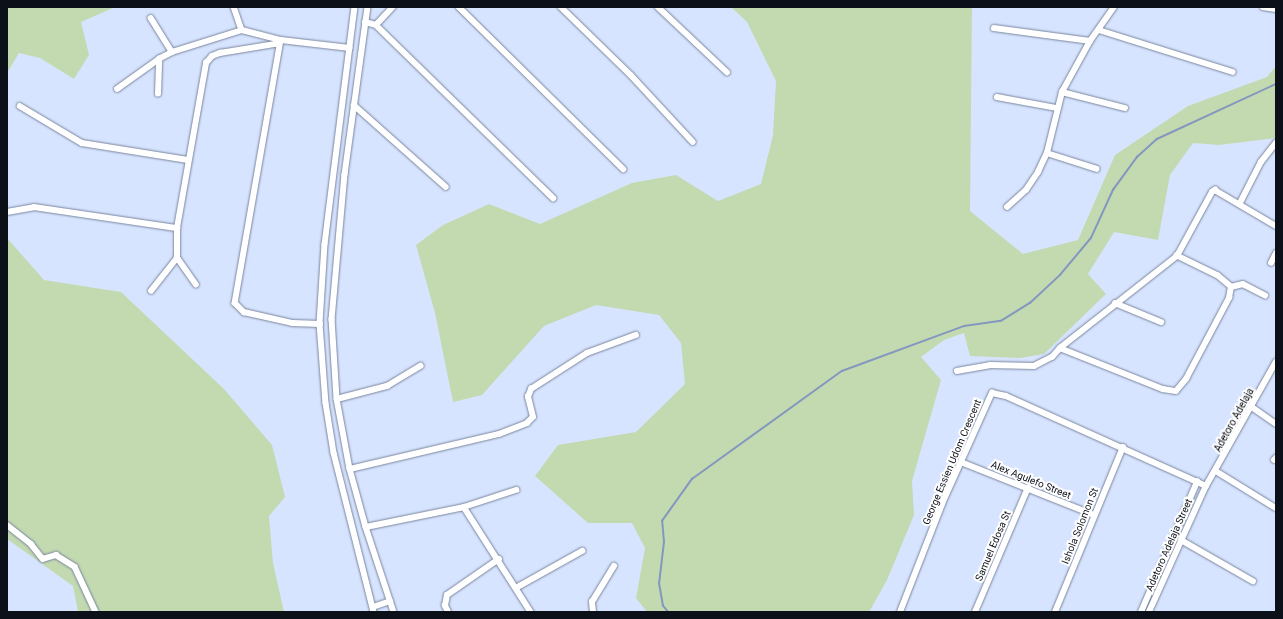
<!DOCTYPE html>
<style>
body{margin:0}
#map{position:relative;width:1283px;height:619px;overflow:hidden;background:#d7e4ff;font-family:Roboto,sans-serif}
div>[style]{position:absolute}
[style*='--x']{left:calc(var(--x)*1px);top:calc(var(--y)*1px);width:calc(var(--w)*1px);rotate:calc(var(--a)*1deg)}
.green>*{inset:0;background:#c3dab1}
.stream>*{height:1.5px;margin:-0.75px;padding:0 0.75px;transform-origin:0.75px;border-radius:0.75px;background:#8397bf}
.roads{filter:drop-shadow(0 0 1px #7a869e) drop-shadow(0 0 1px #7a869e)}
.minor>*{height:5.5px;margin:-2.75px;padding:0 2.75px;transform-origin:2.75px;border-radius:2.75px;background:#fff}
span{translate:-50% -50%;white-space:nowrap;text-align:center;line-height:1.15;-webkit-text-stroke:4px #fff;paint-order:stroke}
.street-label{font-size:10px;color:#0c1019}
.frame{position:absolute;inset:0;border:8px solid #0c1019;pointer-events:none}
</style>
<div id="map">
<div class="green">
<div style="clip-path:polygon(7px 7px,115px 7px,81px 22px,89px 55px,74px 79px,40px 58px,19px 53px,7px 73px)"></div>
<div style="clip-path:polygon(731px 7px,972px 7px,970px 211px,1023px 254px,1078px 240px,1115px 155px,1188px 106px,1267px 77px,1276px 66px,1276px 138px,1219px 145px,1193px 143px,1170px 175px,1158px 240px,1114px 232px,1088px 274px,1106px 294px,1044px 354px,1020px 358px,970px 356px,964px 333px,944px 340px,921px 357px,941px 380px,912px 481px,914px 515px,887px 580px,869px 612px,647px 612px,636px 598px,645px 548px,632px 523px,588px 523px,535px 476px,558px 445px,636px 432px,685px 384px,681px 343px,659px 315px,596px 305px,544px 326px,482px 395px,453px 402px,435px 313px,416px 245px,443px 225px,489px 204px,540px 224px,632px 183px,676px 175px,718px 201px,761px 184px,773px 135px,776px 81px,747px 22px)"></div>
<div style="clip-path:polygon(7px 238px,44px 280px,121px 292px,224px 389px,272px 445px,285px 497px,269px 516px,273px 563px,284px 612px,78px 612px,73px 586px,7px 539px)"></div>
</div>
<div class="stream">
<div style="--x:668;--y:612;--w:8;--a:-130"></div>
<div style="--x:663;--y:606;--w:22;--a:-100"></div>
<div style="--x:659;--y:584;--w:42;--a:-83.2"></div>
<div style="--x:664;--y:542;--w:21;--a:-95"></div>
<div style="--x:662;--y:521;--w:52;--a:-54.5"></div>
<div style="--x:692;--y:479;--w:185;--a:-35.8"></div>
<div style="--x:842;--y:371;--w:130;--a:-20.2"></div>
<div style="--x:964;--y:326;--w:37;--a:-8"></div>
<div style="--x:1001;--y:321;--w:34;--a:-32"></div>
<div style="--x:1030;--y:303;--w:41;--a:-43"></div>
<div style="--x:1060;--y:275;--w:48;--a:-50"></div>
<div style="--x:1091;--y:238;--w:53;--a:-65.4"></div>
<div style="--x:1113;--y:190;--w:41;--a:-54"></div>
<div style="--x:1137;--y:157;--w:27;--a:-42"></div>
<div style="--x:1157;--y:139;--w:131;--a:-24.8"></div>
</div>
<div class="roads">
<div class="minor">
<div style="--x:234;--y:7;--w:24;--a:71"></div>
<div style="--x:355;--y:7;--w:239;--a:97.2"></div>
<div style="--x:325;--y:244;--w:80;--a:93.6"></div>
<div style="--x:320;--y:324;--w:79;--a:85.7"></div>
<div style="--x:326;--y:403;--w:51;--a:80.9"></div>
<div style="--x:334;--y:453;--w:164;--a:75.9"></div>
<div style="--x:368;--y:7;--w:169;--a:97.8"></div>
<div style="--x:345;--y:174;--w:146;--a:95.1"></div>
<div style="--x:332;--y:319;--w:80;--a:86.4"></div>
<div style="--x:337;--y:399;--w:71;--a:79.5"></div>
<div style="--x:350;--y:469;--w:60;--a:74.6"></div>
<div style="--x:366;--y:527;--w:89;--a:71.8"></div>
<div style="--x:459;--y:7;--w:231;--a:44.6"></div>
<div style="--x:561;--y:7;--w:98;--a:44.2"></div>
<div style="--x:631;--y:75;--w:91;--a:47.2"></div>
<div style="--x:658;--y:7;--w:95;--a:43.3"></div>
<div style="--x:1263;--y:7;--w:13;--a:9"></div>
<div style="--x:151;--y:18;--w:40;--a:58"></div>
<div style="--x:365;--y:22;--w:11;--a:15"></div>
<div style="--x:376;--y:25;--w:25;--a:-47"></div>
<div style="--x:376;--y:25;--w:248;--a:44.3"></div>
<div style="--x:994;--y:28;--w:97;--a:7.7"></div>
<div style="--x:1099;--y:30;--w:140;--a:17.4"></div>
<div style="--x:117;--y:89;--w:52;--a:-35.5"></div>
<div style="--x:1062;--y:92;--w:65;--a:14.3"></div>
<div style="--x:158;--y:94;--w:35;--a:-88"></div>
<div style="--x:159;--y:59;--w:15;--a:-28"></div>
<div style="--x:172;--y:52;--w:73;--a:-17.4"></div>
<div style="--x:242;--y:30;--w:40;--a:14.4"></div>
<div style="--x:281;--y:40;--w:267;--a:99.9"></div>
<div style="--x:235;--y:303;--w:13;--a:45"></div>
<div style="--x:244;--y:312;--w:50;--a:12.7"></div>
<div style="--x:293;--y:323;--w:27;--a:2"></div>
<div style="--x:997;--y:97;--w:61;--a:10.4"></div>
<div style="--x:354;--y:105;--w:123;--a:41.7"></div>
<div style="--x:20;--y:106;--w:72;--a:30.8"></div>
<div style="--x:82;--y:143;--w:107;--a:9.1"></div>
<div style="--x:1047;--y:153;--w:52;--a:17.7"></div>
<div style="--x:1240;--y:203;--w:46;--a:-62.9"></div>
<div style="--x:1261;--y:162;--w:24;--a:-52"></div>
<div style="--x:1007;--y:207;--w:25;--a:-42"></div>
<div style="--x:1026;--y:190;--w:22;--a:-56"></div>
<div style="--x:1038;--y:172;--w:21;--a:-65"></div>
<div style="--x:1047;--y:153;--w:63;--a:-76.2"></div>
<div style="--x:1062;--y:92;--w:58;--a:-61.2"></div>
<div style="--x:1090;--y:41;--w:42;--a:-54.8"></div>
<div style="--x:7;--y:212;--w:27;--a:-10"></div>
<div style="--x:34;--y:207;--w:145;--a:8.4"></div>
<div style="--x:1271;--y:263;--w:11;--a:-63"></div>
<div style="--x:196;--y:285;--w:33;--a:-125"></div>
<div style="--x:177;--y:258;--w:30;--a:-90"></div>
<div style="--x:177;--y:228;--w:168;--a:-80"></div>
<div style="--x:206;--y:63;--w:9;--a:-49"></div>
<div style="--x:212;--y:56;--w:9;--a:-21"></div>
<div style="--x:220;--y:53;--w:56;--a:-9.3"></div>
<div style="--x:275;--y:44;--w:7;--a:-34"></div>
<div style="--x:281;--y:40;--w:69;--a:6.6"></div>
<div style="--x:1231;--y:287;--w:12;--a:-14"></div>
<div style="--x:1243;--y:284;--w:25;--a:27"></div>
<div style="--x:151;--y:291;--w:42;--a:-51.8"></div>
<div style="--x:1115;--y:303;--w:50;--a:22.4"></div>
<div style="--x:1060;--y:348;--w:149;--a:-38.2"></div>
<div style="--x:1177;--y:256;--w:73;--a:-61.3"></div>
<div style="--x:1212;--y:192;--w:4;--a:-34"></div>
<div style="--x:1215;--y:190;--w:71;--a:30.5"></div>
<div style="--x:957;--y:371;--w:34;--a:-10"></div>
<div style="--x:990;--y:365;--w:44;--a:1.3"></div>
<div style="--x:1034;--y:366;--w:20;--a:-27"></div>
<div style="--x:1052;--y:357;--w:12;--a:-48"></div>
<div style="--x:1060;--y:348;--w:111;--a:21.7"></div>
<div style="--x:1163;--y:389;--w:13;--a:9"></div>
<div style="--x:1176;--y:391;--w:16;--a:-50"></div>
<div style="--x:1186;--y:379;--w:92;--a:-62"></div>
<div style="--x:1229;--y:298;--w:11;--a:-80"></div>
<div style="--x:1231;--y:287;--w:17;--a:-140"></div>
<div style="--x:1218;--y:276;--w:46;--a:-154"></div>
<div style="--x:337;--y:399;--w:52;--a:-14.6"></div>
<div style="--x:387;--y:386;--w:39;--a:-31"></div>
<div style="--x:1252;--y:407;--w:29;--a:35"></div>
<div style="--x:1274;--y:460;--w:3;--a:-45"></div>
<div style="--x:961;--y:462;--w:143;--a:21.7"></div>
<div style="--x:350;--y:469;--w:153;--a:-13.2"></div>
<div style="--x:499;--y:434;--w:30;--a:-21"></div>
<div style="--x:527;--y:423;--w:8;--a:-45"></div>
<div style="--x:533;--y:417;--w:21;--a:-104"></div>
<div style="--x:528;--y:397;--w:9;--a:-69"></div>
<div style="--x:531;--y:389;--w:67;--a:-32.7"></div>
<div style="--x:587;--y:353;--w:52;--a:-20.2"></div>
<div style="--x:1216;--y:471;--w:70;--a:31.7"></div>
<div style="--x:464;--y:507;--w:125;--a:57.5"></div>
<div style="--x:7;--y:525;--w:31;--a:38"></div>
<div style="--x:31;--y:544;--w:19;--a:51"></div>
<div style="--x:43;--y:559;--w:14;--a:-17"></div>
<div style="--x:56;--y:555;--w:22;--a:32"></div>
<div style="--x:75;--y:567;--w:50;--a:65"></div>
<div style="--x:366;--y:527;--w:100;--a:-11.5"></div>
<div style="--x:464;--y:507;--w:55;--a:-18.1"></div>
<div style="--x:1181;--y:540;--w:83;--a:29.7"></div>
<div style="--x:516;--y:588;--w:76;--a:-29.3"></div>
<div style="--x:373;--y:607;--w:18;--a:-19"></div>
<div style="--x:448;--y:612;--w:7;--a:-117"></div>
<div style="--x:445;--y:606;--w:11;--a:-80"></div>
<div style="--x:447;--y:595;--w:63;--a:-34.7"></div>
<div style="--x:593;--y:612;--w:10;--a:-96"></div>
<div style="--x:592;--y:602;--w:42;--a:-58.6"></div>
<div style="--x:900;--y:612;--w:116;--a:-68.7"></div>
<div style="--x:942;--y:504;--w:122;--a:-65.8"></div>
<div style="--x:992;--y:393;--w:14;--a:12"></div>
<div style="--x:1006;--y:396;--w:219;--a:24.2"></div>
<div style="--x:975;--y:612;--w:135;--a:-66.9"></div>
<div style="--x:1055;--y:612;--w:178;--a:-67.6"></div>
<div style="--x:1141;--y:612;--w:142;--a:-66.7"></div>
<div style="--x:1149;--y:612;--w:138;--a:-65.7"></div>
<div style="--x:1206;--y:486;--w:142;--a:-60.6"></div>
</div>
</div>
<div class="street-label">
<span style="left:1234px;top:420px;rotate:-61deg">Adetoro Adelaja</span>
<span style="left:952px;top:462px;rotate:-67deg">George Essien Udom Crescent</span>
<span style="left:1031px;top:480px;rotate:22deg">Alex Agulefo Street</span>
<span style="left:1080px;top:526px;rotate:-68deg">Ishola Solomon St</span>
<span style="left:1169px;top:545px;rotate:-66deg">Adetoro Adelaja Street</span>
<span style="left:993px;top:546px;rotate:-67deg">Samuel Edosa St</span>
</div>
<div class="frame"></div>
</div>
